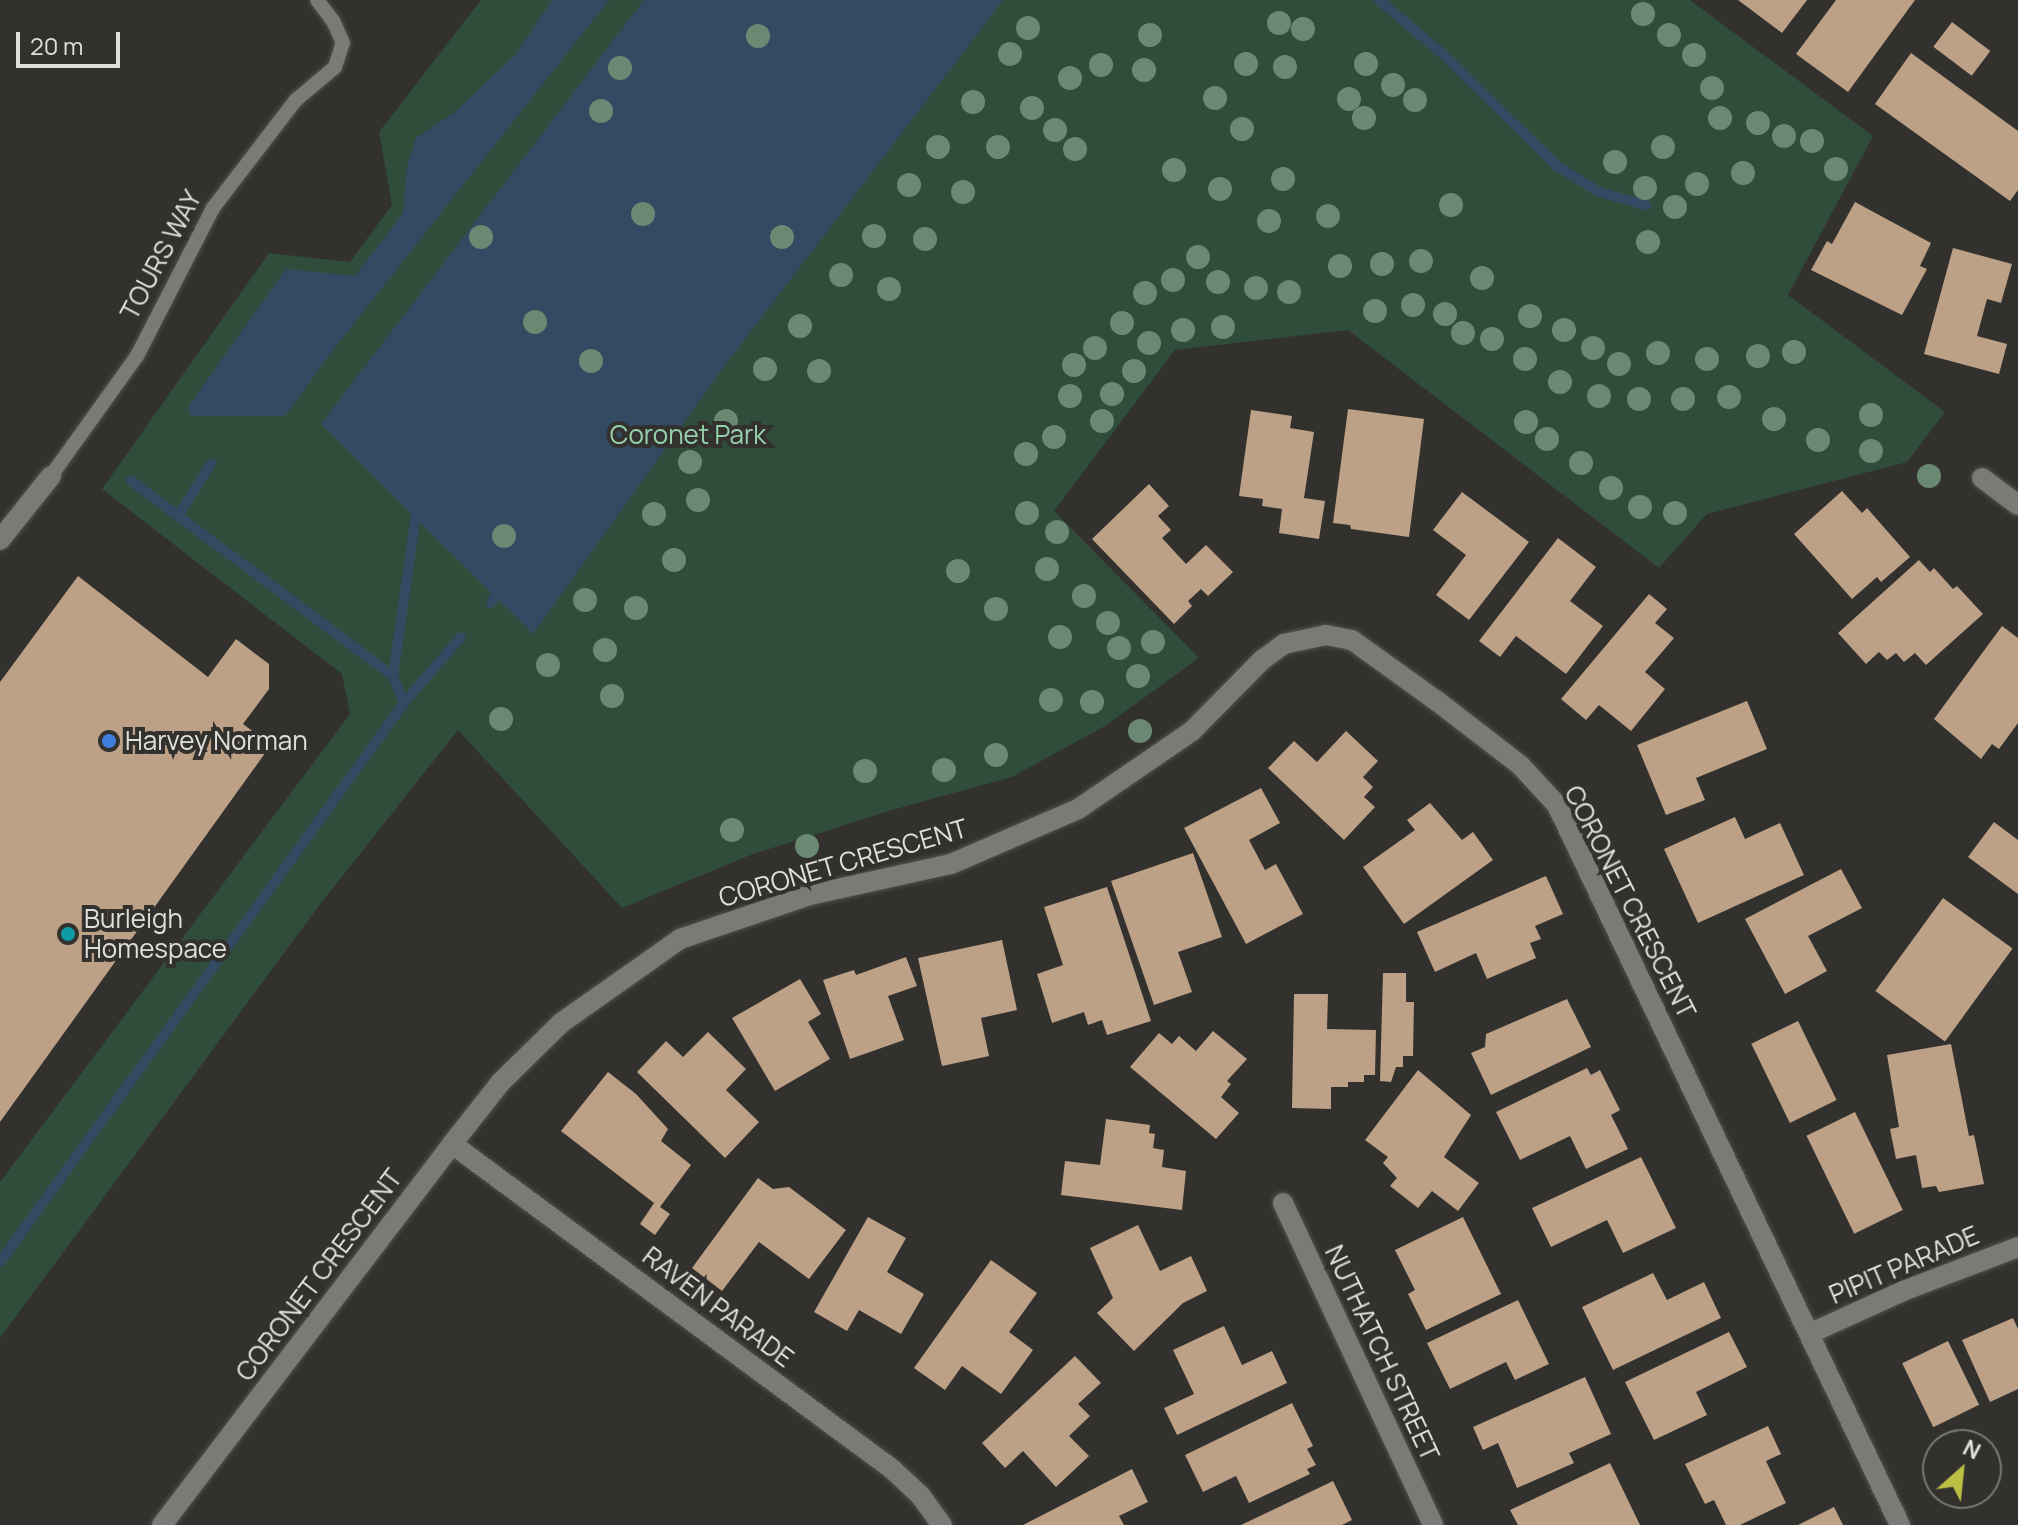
<!DOCTYPE html>
<style>
body{margin:0}
#map{position:relative;width:2018px;height:1525px;overflow:hidden;background:#33312e;font-family:Manrope,sans-serif}
div>[style]{position:absolute}
[style*='--x']{left:calc(var(--x)*1px);top:calc(var(--y)*1px);width:calc(var(--w)*1px);rotate:calc(var(--a)*1deg)}
.green>*{inset:0;background:#304c3b}
.water>*{inset:0;background:#334b62}
.stream>*{height:10px;margin:-5px;padding:0 5px;transform-origin:5px;border-radius:5px;background:#334b62}
.building>*{inset:0;background:#bca186;transform-origin:0 0}
.roads{filter:drop-shadow(0 0 2px #51504e) drop-shadow(0 0 2px #51504e)}
.lane>*{height:14px;margin:-7px;padding:0 7px;transform-origin:7px;border-radius:7px;background:#7c7a77}
.street>*{height:20px;margin:-10px;padding:0 10px;transform-origin:10px;border-radius:10px;background:#7c7a77}
.trees>*{width:24px;height:24px;margin:-12px;border-radius:50%;background:#6a8973}
.dots>*{width:22px;height:22px;translate:-50% -50%;box-sizing:border-box;border:4px solid #33312e;border-radius:50%}
span{translate:-50% -50%;white-space:nowrap;text-align:center;line-height:1.15;-webkit-text-stroke:8px #33312e;paint-order:stroke}
.street-label{font-size:26px;color:#e0dfdd}
.park-label{font-size:26px;color:#97d1ac}
.poi-label{font-size:26px;color:#e0dfdd}
.left{translate:0 -50%;text-align:left}
.north{position:absolute;left:1922px;top:1429px;width:80px;height:80px;box-sizing:border-box;background:#33312e;border:2px solid #787774;border-radius:50%;rotate:27deg;font-size:22px;font-weight:700;line-height:32px;text-align:center;color:#e0dfdd}
.north::after{content:'';display:block;margin:auto;width:28px;height:36px;background:#bbc045;clip-path:polygon(50% 0,100% 100%,50% 72%,0 100%)}
.scale{position:absolute;left:16px;top:32px;width:104px;height:36px;box-sizing:border-box;border:4px solid #e0dfdd;border-top:0;padding-left:10px;font-size:24px;line-height:28px;white-space:nowrap;color:#e0dfdd;-webkit-text-stroke:6px #33312e;paint-order:stroke}
</style>
<div id="map">
<div class="green">
<div style="clip-path:polygon(481px 0,1690px 0,1873px 136px,1788px 295px,1945px 412px,1907px 462px,1707px 514px,1659px 568px,1348px 330px,1175px 350px,1054px 511px,1199px 658px,1105px 726px,1012px 777px,892px 810px,753px 854px,622px 908px,458px 730px,318px 907px,0 1338px,0 1182px,350px 714px,342px 674px,102px 489px,269px 253px,350px 262px,392px 205px,379px 132px)"></div>
</div>
<div class="water">
<div style="clip-path:polygon(552px 0,609px 0,333px 350px,285px 416px,191px 416px,188px 407px,286px 269px,355px 276px,403px 213px,407px 167px,416px 138px,455px 112px,516px 54px)"></div>
<div style="clip-path:polygon(644px 0,1003px 0,720px 372px,533px 634px,321px 424px)"></div>
</div>
<div class="stream">
<div style="--x:1379;--y:0;--w:84;--a:40.2"></div>
<div style="--x:1443;--y:54;--w:160;--a:44.5"></div>
<div style="--x:1557;--y:166;--w:49;--a:31.8"></div>
<div style="--x:1599;--y:192;--w:49;--a:15.5"></div>
<div style="--x:178;--y:516;--w:62;--a:-57.6"></div>
<div style="--x:491;--y:603;--w:8;--a:-60"></div>
<div style="--x:393;--y:676;--w:163;--a:-81.9"></div>
<div style="--x:404;--y:703;--w:87;--a:-49.2"></div>
<div style="--x:0;--y:1262;--w:690;--a:-54.14"></div>
<div style="--x:404;--y:703;--w:29;--a:-112"></div>
<div style="--x:393;--y:676;--w:327;--a:-143.3"></div>
</div>
<div class="building">
<div style="clip-path:polygon(1738px 0,1807px 0,1782px 33px)"></div>
<div style="clip-path:polygon(1836px 0,1915px 0,1848px 92px,1796px 54px)"></div>
<div style="left:1952px;top:22px;width:48px;height:31px;rotate:37deg"></div>
<div style="clip-path:polygon(1911px 53px,2018px 131px,2018px 190px,2010px 201px,1875px 104px)"></div>
<div style="clip-path:polygon(1855px 202px,1931px 243px,1920px 266px,1927px 269px,1902px 315px,1811px 270px,1827px 241px,1832px 244px)"></div>
<div style="clip-path:polygon(1953px 248px,2012px 264px,2001px 303px,1987px 299px,1977px 336px,2007px 344px,1999px 374px,1924px 354px)"></div>
<div style="clip-path:polygon(1348px 409px,1424px 419px,1409px 537px,1351px 529px,1350px 525px,1333px 523px)"></div>
<div style="clip-path:polygon(1251px 410px,1292px 416px,1290px 428px,1314px 432px,1304px 498px,1325px 501px,1319px 539px,1279px 533px,1282px 509px,1262px 506px,1263px 499px,1239px 496px)"></div>
<div style="clip-path:polygon(1149px 484px,1169px 506px,1158px 516px,1171px 530px,1162px 538px,1186px 564px,1206px 545px,1233px 572px,1208px 596px,1201px 589px,1188px 601px,1192px 606px,1174px 624px,1092px 539px)"></div>
<div style="clip-path:polygon(1842px 491px,1862px 513px,1867px 508px,1910px 557px,1881px 582px,1877px 577px,1852px 599px,1794px 534px)"></div>
<div style="clip-path:polygon(1462px 492px,1529px 542px,1469px 620px,1436px 595px,1466px 555px,1433px 530px)"></div>
<div style="clip-path:polygon(1558px 538px,1596px 567px,1570px 601px,1603px 626px,1566px 674px,1516px 636px,1500px 657px,1479px 641px)"></div>
<div style="clip-path:polygon(1919px 560px,1930px 572px,1934px 568px,1953px 589px,1957px 586px,1983px 614px,1926px 665px,1915px 653px,1904px 662px,1896px 653px,1887px 660px,1879px 652px,1866px 664px,1838px 633px)"></div>
<div style="clip-path:polygon(78px 576px,208px 677px,236px 639px,269px 664px,269px 689px,243px 724px,271px 745px,0 1122px,0 682px)"></div>
<div style="clip-path:polygon(1649px 594px,1667px 609px,1655px 623px,1674px 638px,1645px 672px,1665px 689px,1631px 731px,1599px 705px,1586px 720px,1561px 699px)"></div>
<div style="clip-path:polygon(2002px 626px,2018px 638px,2018px 723px,1999px 749px,1992px 744px,1981px 759px,1934px 719px)"></div>
<div style="clip-path:polygon(1747px 701px,1767px 749px,1696px 778px,1705px 800px,1666px 815px,1637px 745px)"></div>
<div style="clip-path:polygon(1346px 731px,1378px 761px,1363px 777px,1373px 787px,1364px 797px,1375px 807px,1344px 840px,1268px 768px,1294px 741px,1317px 762px)"></div>
<div style="clip-path:polygon(1261px 788px,1280px 823px,1249px 840px,1265px 870px,1276px 864px,1303px 914px,1246px 944px,1184px 828px)"></div>
<div style="clip-path:polygon(1430px 803px,1462px 840px,1473px 832px,1493px 860px,1404px 924px,1363px 867px,1415px 830px,1407px 820px)"></div>
<div style="clip-path:polygon(1735px 817px,1745px 839px,1780px 823px,1804px 875px,1698px 923px,1664px 849px)"></div>
<div style="clip-path:polygon(1994px 822px,2018px 840px,2018px 894px,1968px 857px)"></div>
<div style="clip-path:polygon(1193px 853px,1222px 937px,1178px 952px,1192px 992px,1154px 1005px,1111px 881px)"></div>
<div style="clip-path:polygon(1841px 869px,1862px 908px,1808px 936px,1827px 971px,1785px 994px,1745px 919px)"></div>
<div style="clip-path:polygon(1546px 876px,1563px 914px,1535px 926px,1541px 939px,1530px 943px,1536px 958px,1487px 979px,1476px 953px,1435px 972px,1417px 932px)"></div>
<div style="clip-path:polygon(1107px 887px,1151px 1021px,1107px 1035px,1102px 1020px,1088px 1025px,1084px 1012px,1052px 1023px,1037px 974px,1063px 965px,1044px 907px)"></div>
<div style="left:1943px;top:898px;width:86px;height:115px;rotate:36deg"></div>
<div style="clip-path:polygon(1002px 940px,1017px 1010px,981px 1018px,989px 1056px,942px 1066px,918px 958px)"></div>
<div style="clip-path:polygon(906px 957px,917px 986px,888px 996px,904px 1040px,850px 1059px,823px 980px,854px 970px,856px 975px)"></div>
<div style="clip-path:polygon(1383px 973px,1406px 973px,1406px 1002px,1414px 1002px,1413px 1056px,1403px 1056px,1403px 1067px,1396px 1067px,1391px 1082px,1380px 1081px)"></div>
<div style="clip-path:polygon(800px 979px,821px 1014px,808px 1022px,830px 1059px,775px 1091px,732px 1018px)"></div>
<div style="clip-path:polygon(1294px 994px,1328px 994px,1327px 1029px,1376px 1030px,1375px 1075px,1364px 1075px,1364px 1082px,1348px 1082px,1348px 1087px,1331px 1087px,1331px 1109px,1292px 1108px)"></div>
<div style="clip-path:polygon(1567px 999px,1591px 1047px,1491px 1095px,1471px 1053px,1485px 1047px,1486px 1034px)"></div>
<div style="left:1798px;top:1021px;width:88px;height:52px;rotate:64deg"></div>
<div style="clip-path:polygon(1213px 1031px,1247px 1059px,1227px 1081px,1231px 1084px,1221px 1097px,1239px 1113px,1216px 1139px,1130px 1067px,1159px 1033px,1172px 1044px,1179px 1036px,1196px 1051px)"></div>
<div style="clip-path:polygon(708px 1032px,746px 1069px,726px 1090px,759px 1122px,725px 1158px,637px 1072px,666px 1041px,683px 1057px)"></div>
<div style="clip-path:polygon(1951px 1044px,1969px 1136px,1974px 1135px,1984px 1184px,1939px 1192px,1936px 1186px,1922px 1188px,1916px 1155px,1896px 1159px,1890px 1129px,1899px 1127px,1887px 1055px)"></div>
<div style="clip-path:polygon(1587px 1068px,1591px 1075px,1600px 1070px,1620px 1110px,1611px 1115px,1628px 1149px,1586px 1169px,1570px 1136px,1520px 1160px,1496px 1112px)"></div>
<div style="clip-path:polygon(1418px 1070px,1471px 1115px,1444px 1157px,1479px 1183px,1458px 1211px,1432px 1191px,1418px 1208px,1390px 1186px,1397px 1178px,1383px 1163px,1388px 1157px,1365px 1140px)"></div>
<div style="clip-path:polygon(608px 1072px,636px 1094px,668px 1129px,661px 1141px,691px 1165px,660px 1207px,670px 1214px,655px 1235px,640px 1224px,654px 1203px,561px 1131px)"></div>
<div style="left:1855px;top:1112px;width:109px;height:54px;rotate:64deg"></div>
<div style="clip-path:polygon(1106px 1119px,1150px 1125px,1149px 1133px,1155px 1134px,1153px 1148px,1164px 1150px,1162px 1167px,1186px 1171px,1182px 1210px,1061px 1195px,1065px 1161px,1100px 1165px)"></div>
<div style="clip-path:polygon(1641px 1157px,1676px 1228px,1623px 1253px,1607px 1220px,1551px 1247px,1532px 1208px)"></div>
<div style="clip-path:polygon(758px 1178px,773px 1189px,789px 1187px,846px 1230px,809px 1279px,759px 1242px,722px 1291px,692px 1268px)"></div>
<div style="clip-path:polygon(868px 1217px,906px 1238px,887px 1272px,924px 1294px,901px 1334px,859px 1310px,847px 1331px,814px 1312px)"></div>
<div style="clip-path:polygon(1463px 1217px,1501px 1294px,1426px 1330px,1408px 1294px,1415px 1290px,1395px 1250px)"></div>
<div style="clip-path:polygon(1138px 1225px,1160px 1271px,1191px 1256px,1207px 1291px,1183px 1303px,1134px 1351px,1097px 1313px,1113px 1298px,1090px 1248px)"></div>
<div style="clip-path:polygon(991px 1260px,1037px 1293px,1009px 1332px,1033px 1350px,1001px 1394px,962px 1366px,945px 1390px,914px 1368px)"></div>
<div style="clip-path:polygon(1653px 1273px,1667px 1300px,1704px 1282px,1721px 1318px,1613px 1370px,1582px 1307px)"></div>
<div style="clip-path:polygon(1518px 1300px,1549px 1364px,1515px 1380px,1506px 1362px,1450px 1389px,1427px 1343px)"></div>
<div style="clip-path:polygon(2013px 1318px,2018px 1329px,2018px 1389px,1990px 1402px,1962px 1340px)"></div>
<div style="clip-path:polygon(1224px 1326px,1242px 1365px,1272px 1351px,1287px 1383px,1177px 1435px,1164px 1408px,1194px 1394px,1173px 1350px)"></div>
<div style="clip-path:polygon(1729px 1332px,1747px 1367px,1696px 1392px,1707px 1415px,1654px 1440px,1625px 1382px)"></div>
<div style="left:1948px;top:1341px;width:71px;height:51px;rotate:64deg"></div>
<div style="clip-path:polygon(1075px 1356px,1101px 1383px,1078px 1404px,1090px 1416px,1069px 1436px,1089px 1456px,1056px 1487px,1023px 1451px,1005px 1468px,982px 1443px)"></div>
<div style="clip-path:polygon(1585px 1377px,1611px 1434px,1569px 1453px,1574px 1463px,1517px 1488px,1498px 1443px,1483px 1450px,1473px 1427px)"></div>
<div style="clip-path:polygon(1292px 1403px,1313px 1446px,1307px 1449px,1316px 1465px,1307px 1469px,1310px 1474px,1249px 1503px,1236px 1476px,1203px 1492px,1185px 1455px)"></div>
<div style="clip-path:polygon(1768px 1426px,1781px 1454px,1766px 1461px,1786px 1503px,1740px 1525px,1726px 1525px,1714px 1500px,1705px 1504px,1685px 1464px)"></div>
<div style="clip-path:polygon(1610px 1463px,1640px 1525px,1518px 1525px,1510px 1510px)"></div>
<div style="clip-path:polygon(1132px 1469px,1148px 1502px,1119px 1516px,1124px 1525px,1023px 1525px)"></div>
<div style="clip-path:polygon(1333px 1481px,1352px 1520px,1342px 1525px,1241px 1525px)"></div>
<div style="clip-path:polygon(1834px 1507px,1843px 1525px,1798px 1525px)"></div>
</div>
<div class="roads">
<div class="lane">
<div style="--x:51;--y:476;--w:148;--a:-54.4"></div>
<div style="--x:137;--y:356;--w:166;--a:-62.8"></div>
<div style="--x:213;--y:208;--w:136;--a:-52.5"></div>
<div style="--x:296;--y:100;--w:51;--a:-40.2"></div>
<div style="--x:335;--y:67;--w:25;--a:-72"></div>
<div style="--x:343;--y:43;--w:24;--a:-114"></div>
<div style="--x:333;--y:21;--w:26;--a:-127"></div>
</div>
<div class="street">
<div style="--x:1982;--y:478;--w:45;--a:36.9"></div>
<div style="--x:0;--y:540;--w:82;--a:-51.4"></div>
<div style="--x:452;--y:1144;--w:547;--a:36.45"></div>
<div style="--x:892;--y:1469;--w:38;--a:43"></div>
<div style="--x:920;--y:1495;--w:37;--a:54"></div>
<div style="--x:1283;--y:1203;--w:355;--a:65"></div>
<div style="--x:1811;--y:1333;--w:101;--a:-24.5"></div>
<div style="--x:1903;--y:1291;--w:123;--a:-20.9"></div>
<div style="--x:162;--y:1525;--w:479;--a:-52.7"></div>
<div style="--x:452;--y:1144;--w:79;--a:-51.7"></div>
<div style="--x:501;--y:1082;--w:84;--a:-44.5"></div>
<div style="--x:561;--y:1023;--w:146;--a:-35.2"></div>
<div style="--x:680;--y:939;--w:137;--a:-18.7"></div>
<div style="--x:810;--y:895;--w:144;--a:-12.4"></div>
<div style="--x:951;--y:864;--w:138;--a:-23.4"></div>
<div style="--x:1078;--y:809;--w:138;--a:-34.4"></div>
<div style="--x:1192;--y:731;--w:100;--a:-45.4"></div>
<div style="--x:1262;--y:660;--w:27;--a:-36"></div>
<div style="--x:1284;--y:644;--w:43;--a:-12.1"></div>
<div style="--x:1326;--y:635;--w:26;--a:11"></div>
<div style="--x:1352;--y:640;--w:105;--a:35.7"></div>
<div style="--x:1437;--y:701;--w:105;--a:37.6"></div>
<div style="--x:1520;--y:765;--w:54;--a:47.2"></div>
<div style="--x:1557;--y:805;--w:798;--a:64.53"></div>
</div>
</div>
<div class="trees">
<div style="left:1643px;top:14px"></div>
<div style="left:1279px;top:23px"></div>
<div style="left:1028px;top:28px"></div>
<div style="left:1303px;top:29px"></div>
<div style="left:1150px;top:35px"></div>
<div style="left:1669px;top:35px"></div>
<div style="left:758px;top:36px"></div>
<div style="left:1010px;top:54px"></div>
<div style="left:1694px;top:55px"></div>
<div style="left:1246px;top:64px"></div>
<div style="left:1366px;top:64px"></div>
<div style="left:1101px;top:65px"></div>
<div style="left:1285px;top:67px"></div>
<div style="left:620px;top:68px"></div>
<div style="left:1144px;top:70px"></div>
<div style="left:1070px;top:78px"></div>
<div style="left:1393px;top:85px"></div>
<div style="left:1712px;top:88px"></div>
<div style="left:1215px;top:98px"></div>
<div style="left:1349px;top:99px"></div>
<div style="left:1415px;top:100px"></div>
<div style="left:973px;top:102px"></div>
<div style="left:1032px;top:108px"></div>
<div style="left:601px;top:111px"></div>
<div style="left:1364px;top:118px"></div>
<div style="left:1720px;top:118px"></div>
<div style="left:1758px;top:123px"></div>
<div style="left:1242px;top:129px"></div>
<div style="left:1055px;top:130px"></div>
<div style="left:1784px;top:136px"></div>
<div style="left:1812px;top:141px"></div>
<div style="left:938px;top:147px"></div>
<div style="left:998px;top:147px"></div>
<div style="left:1663px;top:147px"></div>
<div style="left:1075px;top:149px"></div>
<div style="left:1615px;top:162px"></div>
<div style="left:1836px;top:169px"></div>
<div style="left:1174px;top:170px"></div>
<div style="left:1743px;top:173px"></div>
<div style="left:1283px;top:179px"></div>
<div style="left:1697px;top:184px"></div>
<div style="left:909px;top:185px"></div>
<div style="left:1645px;top:188px"></div>
<div style="left:1220px;top:189px"></div>
<div style="left:963px;top:192px"></div>
<div style="left:1451px;top:205px"></div>
<div style="left:1675px;top:207px"></div>
<div style="left:643px;top:214px"></div>
<div style="left:1328px;top:216px"></div>
<div style="left:1269px;top:221px"></div>
<div style="left:874px;top:236px"></div>
<div style="left:481px;top:237px"></div>
<div style="left:782px;top:237px"></div>
<div style="left:925px;top:239px"></div>
<div style="left:1648px;top:242px"></div>
<div style="left:1198px;top:257px"></div>
<div style="left:1421px;top:261px"></div>
<div style="left:1382px;top:264px"></div>
<div style="left:1340px;top:266px"></div>
<div style="left:841px;top:275px"></div>
<div style="left:1482px;top:278px"></div>
<div style="left:1173px;top:280px"></div>
<div style="left:1218px;top:282px"></div>
<div style="left:1256px;top:288px"></div>
<div style="left:889px;top:289px"></div>
<div style="left:1289px;top:292px"></div>
<div style="left:1145px;top:293px"></div>
<div style="left:1413px;top:305px"></div>
<div style="left:1375px;top:311px"></div>
<div style="left:1445px;top:314px"></div>
<div style="left:1530px;top:316px"></div>
<div style="left:535px;top:322px"></div>
<div style="left:1122px;top:323px"></div>
<div style="left:800px;top:326px"></div>
<div style="left:1223px;top:327px"></div>
<div style="left:1183px;top:330px"></div>
<div style="left:1564px;top:330px"></div>
<div style="left:1463px;top:333px"></div>
<div style="left:1492px;top:339px"></div>
<div style="left:1149px;top:343px"></div>
<div style="left:1095px;top:348px"></div>
<div style="left:1593px;top:348px"></div>
<div style="left:1794px;top:352px"></div>
<div style="left:1658px;top:353px"></div>
<div style="left:1758px;top:356px"></div>
<div style="left:1525px;top:359px"></div>
<div style="left:1707px;top:359px"></div>
<div style="left:591px;top:361px"></div>
<div style="left:1619px;top:364px"></div>
<div style="left:1074px;top:365px"></div>
<div style="left:765px;top:369px"></div>
<div style="left:819px;top:371px"></div>
<div style="left:1134px;top:371px"></div>
<div style="left:1560px;top:382px"></div>
<div style="left:1112px;top:394px"></div>
<div style="left:1070px;top:396px"></div>
<div style="left:1599px;top:396px"></div>
<div style="left:1729px;top:397px"></div>
<div style="left:1639px;top:399px"></div>
<div style="left:1683px;top:399px"></div>
<div style="left:1871px;top:415px"></div>
<div style="left:1774px;top:419px"></div>
<div style="left:726px;top:421px"></div>
<div style="left:1102px;top:421px"></div>
<div style="left:1526px;top:422px"></div>
<div style="left:1054px;top:437px"></div>
<div style="left:1547px;top:439px"></div>
<div style="left:1818px;top:440px"></div>
<div style="left:1871px;top:451px"></div>
<div style="left:1026px;top:454px"></div>
<div style="left:690px;top:462px"></div>
<div style="left:1581px;top:463px"></div>
<div style="left:1929px;top:476px"></div>
<div style="left:1611px;top:488px"></div>
<div style="left:698px;top:500px"></div>
<div style="left:1640px;top:507px"></div>
<div style="left:1027px;top:513px"></div>
<div style="left:1675px;top:513px"></div>
<div style="left:654px;top:514px"></div>
<div style="left:1057px;top:532px"></div>
<div style="left:504px;top:536px"></div>
<div style="left:674px;top:560px"></div>
<div style="left:1047px;top:569px"></div>
<div style="left:958px;top:571px"></div>
<div style="left:1084px;top:596px"></div>
<div style="left:585px;top:600px"></div>
<div style="left:636px;top:608px"></div>
<div style="left:996px;top:609px"></div>
<div style="left:1108px;top:623px"></div>
<div style="left:1060px;top:637px"></div>
<div style="left:1153px;top:642px"></div>
<div style="left:1119px;top:648px"></div>
<div style="left:605px;top:650px"></div>
<div style="left:548px;top:665px"></div>
<div style="left:1138px;top:676px"></div>
<div style="left:612px;top:696px"></div>
<div style="left:1051px;top:700px"></div>
<div style="left:1092px;top:702px"></div>
<div style="left:501px;top:719px"></div>
<div style="left:1140px;top:731px"></div>
<div style="left:996px;top:755px"></div>
<div style="left:944px;top:770px"></div>
<div style="left:865px;top:771px"></div>
<div style="left:732px;top:830px"></div>
<div style="left:807px;top:846px"></div>
</div>
<div class="dots">
<div style="left:109px;top:741px;background:#3f7fe0"></div>
<div style="left:68px;top:934px;background:#0f9aa8"></div>
</div>
<div class="street-label">
<span style="left:161px;top:255px;rotate:-62deg">TOURS WAY</span>
<span style="left:843px;top:863px;rotate:-16deg">CORONET CRESCENT</span>
<span style="left:1630px;top:902px;rotate:63deg">CORONET CRESCENT</span>
<span style="left:1904px;top:1265px;rotate:-23deg">PIPIT PARADE</span>
<span style="left:319px;top:1275px;rotate:-53deg">CORONET CRESCENT</span>
<span style="left:718px;top:1307px;rotate:37deg">RAVEN PARADE</span>
<span style="left:1382px;top:1353px;rotate:65deg">NUTHATCH STREET</span>
</div>
<div class="park-label">
<span style="left:688px;top:435px">Coronet Park</span>
</div>
<div class="poi-label">
<span class="left" style="left:125px;top:741px">Harvey Norman</span>
<span class="left" style="left:84px;top:934px">Burleigh<br>Homespace</span>
</div>
<div class="north">N</div>
<div class="scale">20 m</div>
</div>
